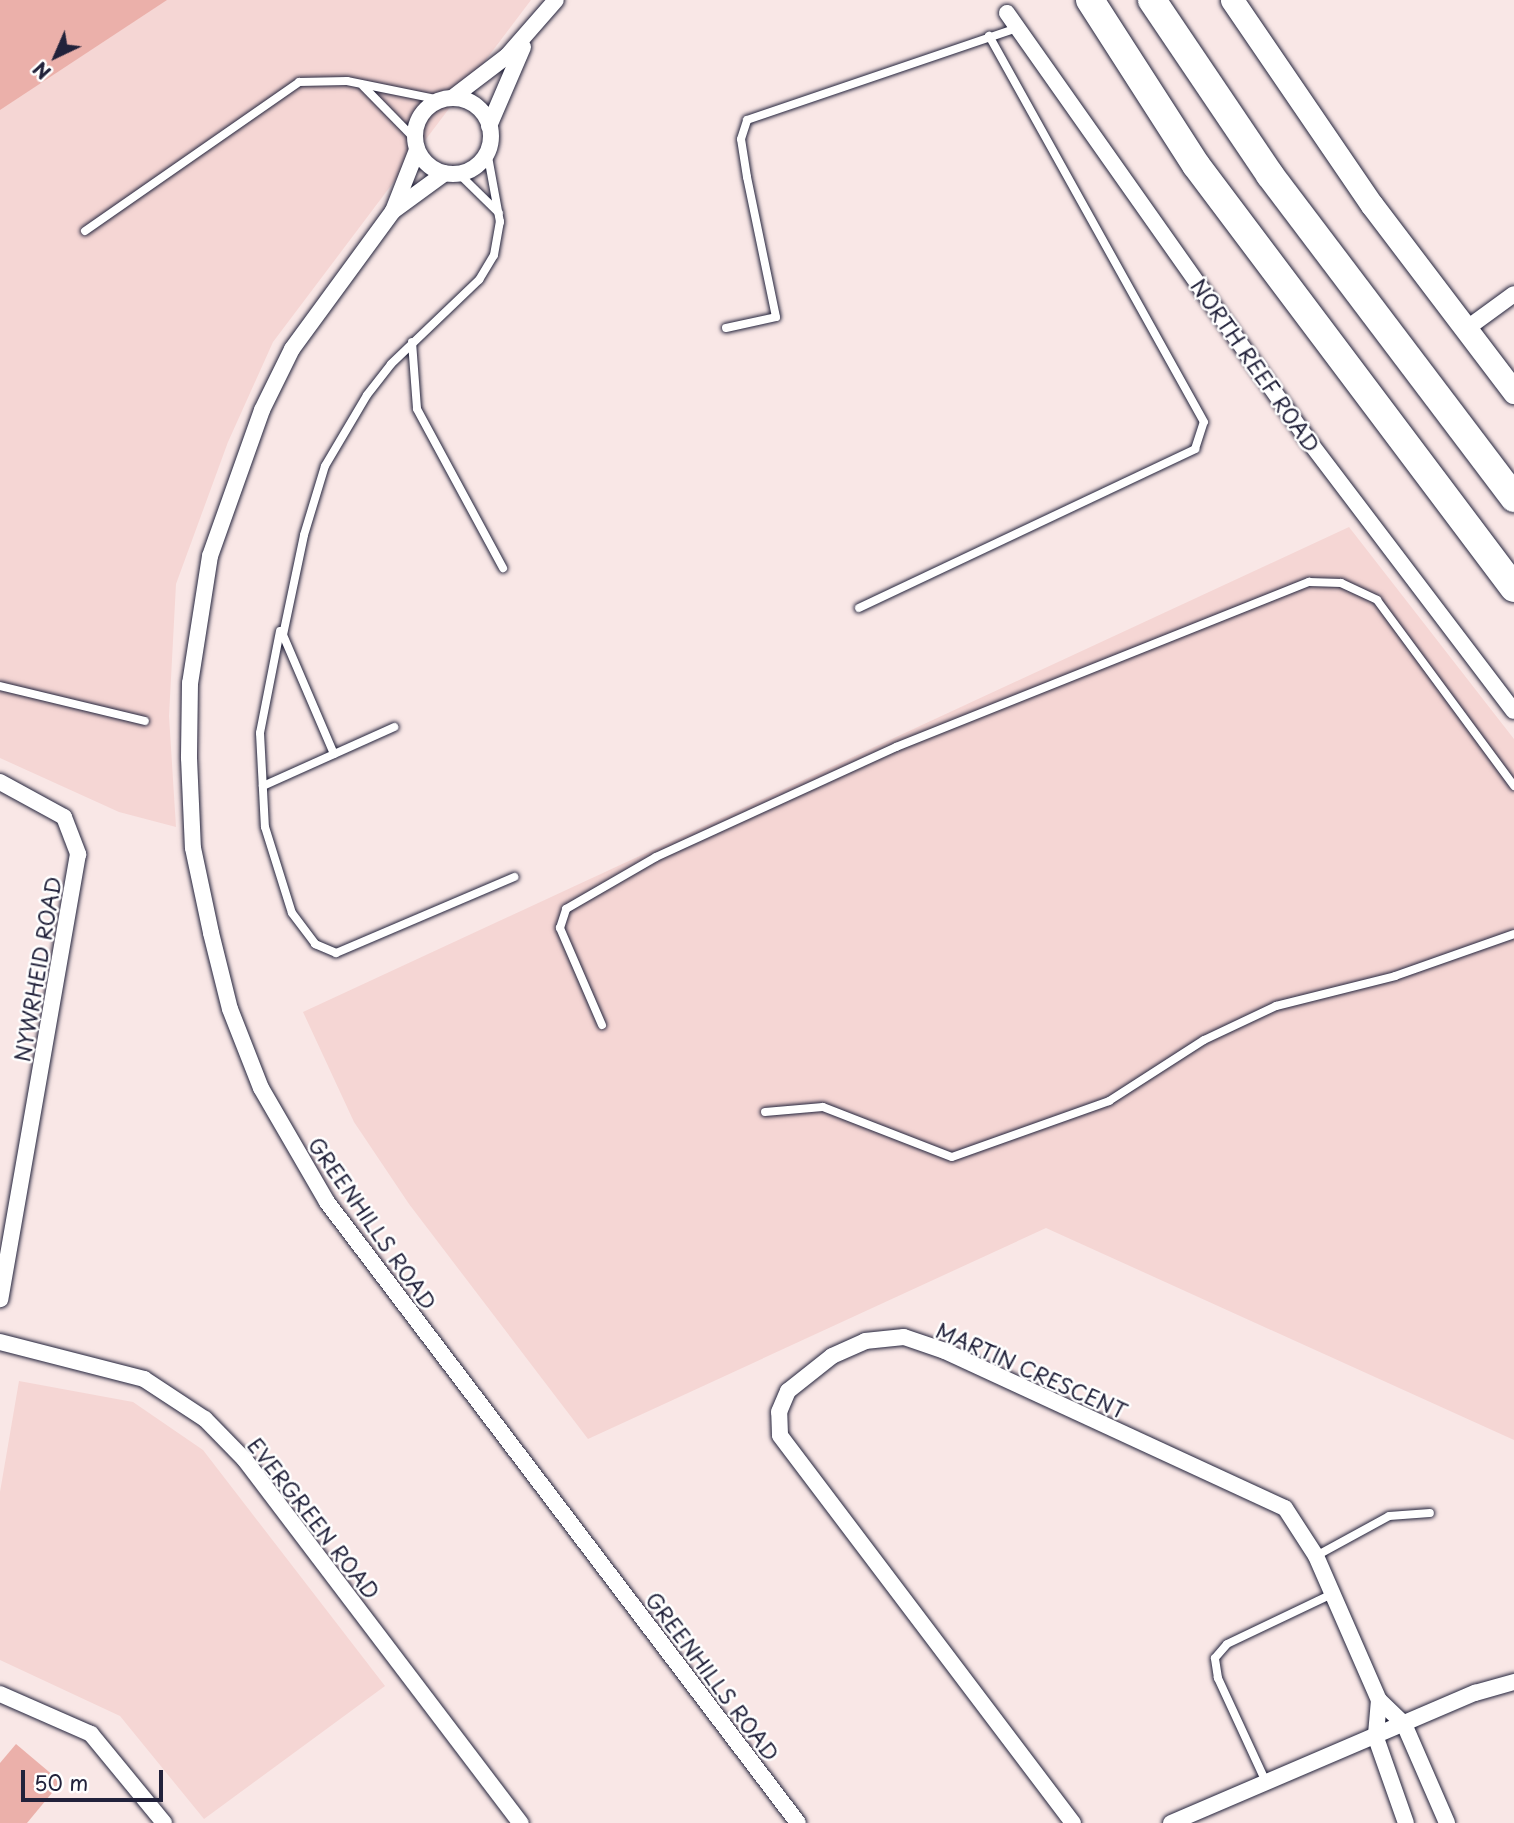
<!DOCTYPE html>
<style>
body{margin:0}
#map{position:relative;width:1514px;height:1823px;overflow:hidden;background:#f9e7e6;font-family:"Playpen Sans",sans-serif}
div>[style]{position:absolute}
[style*='--x']{left:calc(var(--x)*1px);top:calc(var(--y)*1px);width:calc(var(--w)*1px);rotate:calc(var(--a)*1deg)}
.built>*{inset:0;background:#f5d6d4}
.building>*{inset:0;background:#ebb0aa}
.roads{filter:drop-shadow(0 0 2px #22223b) drop-shadow(0 0 2px #22223b)}
.service>*{height:8px;margin:-4px;padding:0 4px;transform-origin:4px;border-radius:4px;background:#fff}
.minor>*{height:16px;margin:-8px;padding:0 8px;transform-origin:8px;border-radius:8px;background:#fff}
.minor>.ring{margin:-8px;padding:0;box-sizing:content-box;background:none;border:16px solid #fff;border-radius:50%}
.secondary>*{height:23px;margin:-11.5px;padding:0 11.5px;transform-origin:11.5px;border-radius:11.5px;background:#fff}
.motorway>*{height:28px;margin:-14px;padding:0 14px;transform-origin:14px;border-radius:14px;background:#fff}
span{translate:-50% -50%;white-space:nowrap;text-align:center;line-height:1.15;-webkit-text-stroke:5px #fff;paint-order:stroke}
.street-label{font-size:21px;color:#22223b}
.north{position:absolute;left:21px;top:21px;width:70px;height:70px;-webkit-text-stroke:5px #fff;paint-order:stroke;rotate:224deg;font-size:19px;font-weight:700;line-height:28px;text-align:center;color:#22223b}
.north::after{content:'';display:block;margin:auto;width:24px;height:32px;background:#22223b;clip-path:polygon(50% 0,100% 100%,50% 72%,0 100%)}
.scale{position:absolute;left:21px;top:1770px;width:142px;height:32px;box-sizing:border-box;border:4px solid #22223b;border-top:0;padding-left:9px;font-size:21px;line-height:24px;white-space:nowrap;color:#22223b;-webkit-text-stroke:5px #fff;paint-order:stroke}
</style>
<div id="map">
<div class="built">
<div style="clip-path:polygon(0 0,531px 0,273px 342px,228px 442px,176px 584px,169px 716px,176px 827px,119px 812px,0 758px)"></div>
<div style="clip-path:polygon(1349px 527px,1514px 739px,1514px 1440px,1046px 1228px,588px 1439px,409px 1204px,354px 1122px,303px 1012px)"></div>
<div style="clip-path:polygon(19px 1381px,133px 1402px,203px 1450px,385px 1686px,204px 1819px,120px 1716px,0 1660px,0 1492px)"></div>
</div>
<div class="building">
<div style="clip-path:polygon(0 0,167px 0,0 110px)"></div>
<div style="clip-path:polygon(16px 1744px,61px 1782px,27px 1823px,0 1823px,0 1763px)"></div>
</div>
<div class="roads">
<div class="service">
<div style="--x:363;--y:86;--w:73;--a:45.6"></div>
<div style="--x:458;--y:173;--w:57;--a:44.3"></div>
<div style="--x:85;--y:231;--w:261;--a:-34.8"></div>
<div style="--x:299;--y:82;--w:48;--a:-1.2"></div>
<div style="--x:347;--y:81;--w:95;--a:11.5"></div>
<div style="--x:726;--y:328;--w:51;--a:-12.4"></div>
<div style="--x:776;--y:317;--w:143;--a:-101.7"></div>
<div style="--x:747;--y:177;--w:38;--a:-99"></div>
<div style="--x:741;--y:139;--w:20;--a:-72"></div>
<div style="--x:747;--y:120;--w:286;--a:-18.8"></div>
<div style="--x:412;--y:342;--w:67;--a:85.7"></div>
<div style="--x:417;--y:409;--w:181;--a:61.6"></div>
<div style="--x:859;--y:608;--w:372;--a:-25.3"></div>
<div style="--x:1195;--y:449;--w:28;--a:-72"></div>
<div style="--x:1204;--y:422;--w:442;--a:-119.1"></div>
<div style="--x:280;--y:631;--w:104;--a:101.1"></div>
<div style="--x:260;--y:733;--w:94;--a:87"></div>
<div style="--x:265;--y:827;--w:90;--a:72.6"></div>
<div style="--x:292;--y:913;--w:39;--a:53"></div>
<div style="--x:315;--y:944;--w:23;--a:23"></div>
<div style="--x:336;--y:953;--w:194;--a:-23.1"></div>
<div style="--x:0;--y:686;--w:149;--a:13.6"></div>
<div style="--x:334;--y:754;--w:129;--a:-113.2"></div>
<div style="--x:283;--y:635;--w:102;--a:-78.1"></div>
<div style="--x:304;--y:535;--w:72;--a:-73.1"></div>
<div style="--x:325;--y:466;--w:82;--a:-59.4"></div>
<div style="--x:367;--y:395;--w:39;--a:-52"></div>
<div style="--x:391;--y:364;--w:122;--a:-43.7"></div>
<div style="--x:479;--y:280;--w:29;--a:-59"></div>
<div style="--x:494;--y:255;--w:34;--a:-80"></div>
<div style="--x:500;--y:222;--w:72;--a:-100.4"></div>
<div style="--x:263;--y:786;--w:144;--a:-24.2"></div>
<div style="--x:602;--y:1025;--w:106;--a:-113.4"></div>
<div style="--x:560;--y:928;--w:20;--a:-72"></div>
<div style="--x:566;--y:909;--w:104;--a:-30"></div>
<div style="--x:656;--y:857;--w:264;--a:-24.6"></div>
<div style="--x:896;--y:747;--w:445;--a:-21.8"></div>
<div style="--x:1309;--y:582;--w:32;--a:2"></div>
<div style="--x:1341;--y:583;--w:40;--a:25"></div>
<div style="--x:1377;--y:600;--w:231;--a:53.6"></div>
<div style="--x:765;--y:1112;--w:58;--a:-4.9"></div>
<div style="--x:823;--y:1107;--w:138;--a:21.2"></div>
<div style="--x:952;--y:1157;--w:167;--a:-19.6"></div>
<div style="--x:1109;--y:1101;--w:113;--a:-32.7"></div>
<div style="--x:1204;--y:1040;--w:80;--a:-25.3"></div>
<div style="--x:1276;--y:1006;--w:123;--a:-14.1"></div>
<div style="--x:1395;--y:976;--w:126;--a:-19.4"></div>
<div style="--x:1316;--y:1556;--w:83;--a:-28.7"></div>
<div style="--x:1389;--y:1516;--w:41;--a:-4.2"></div>
<div style="--x:1266;--y:1782;--w:115;--a:-114.8"></div>
<div style="--x:1218;--y:1678;--w:20;--a:-99"></div>
<div style="--x:1215;--y:1658;--w:18;--a:-49"></div>
<div style="--x:1227;--y:1644;--w:116;--a:-25.5"></div>
</div>
<div class="minor">
<div style="--x:1007;--y:13;--w:522;--a:54.82"></div>
<div style="--x:1308;--y:440;--w:340;--a:52.8"></div>
<div style="--x:452;--y:98;--w:69;--a:-37.4"></div>
<div style="--x:507;--y:56;--w:74;--a:-48.8"></div>
<div class="ring" style="left:415px;top:98px;width:60px;height:60px"></div>
<div style="--x:489;--y:126;--w:86;--a:-66.7"></div>
<div style="--x:417;--y:150;--w:66;--a:111.5"></div>
<div style="--x:393;--y:211;--w:171;--a:126.2"></div>
<div style="--x:292;--y:349;--w:68;--a:116.2"></div>
<div style="--x:262;--y:410;--w:155;--a:109.6"></div>
<div style="--x:210;--y:556;--w:129;--a:98.9"></div>
<div style="--x:190;--y:683;--w:75;--a:90.8"></div>
<div style="--x:189;--y:758;--w:90;--a:87.5"></div>
<div style="--x:193;--y:848;--w:87;--a:78"></div>
<div style="--x:211;--y:933;--w:78;--a:76"></div>
<div style="--x:230;--y:1009;--w:85;--a:68.6"></div>
<div style="--x:261;--y:1088;--w:132;--a:59.9"></div>
<div style="--x:327;--y:1202;--w:779;--a:52.82"></div>
<div style="--x:393;--y:211;--w:64;--a:-36.2"></div>
<div style="--x:1466;--y:329;--w:59;--a:-36.1"></div>
<div style="--x:0;--y:782;--w:73;--a:28.7"></div>
<div style="--x:64;--y:817;--w:40;--a:69"></div>
<div style="--x:78;--y:854;--w:452;--a:99.9"></div>
<div style="--x:0;--y:1342;--w:149;--a:14.4"></div>
<div style="--x:144;--y:1379;--w:73;--a:33.3"></div>
<div style="--x:205;--y:1419;--w:57;--a:45.7"></div>
<div style="--x:245;--y:1460;--w:456;--a:52.8"></div>
<div style="--x:0;--y:1694;--w:99;--a:23.7"></div>
<div style="--x:91;--y:1734;--w:115;--a:50.6"></div>
<div style="--x:1379;--y:1700;--w:38;--a:95"></div>
<div style="--x:1376;--y:1738;--w:90;--a:70.6"></div>
<div style="--x:1073;--y:1823;--w:486;--a:-127.1"></div>
<div style="--x:780;--y:1435;--w:23;--a:-92"></div>
<div style="--x:779;--y:1412;--w:23;--a:-67"></div>
<div style="--x:788;--y:1391;--w:56;--a:-38.5"></div>
<div style="--x:832;--y:1356;--w:36;--a:-24"></div>
<div style="--x:865;--y:1341;--w:39;--a:-6"></div>
<div style="--x:904;--y:1337;--w:43;--a:18.9"></div>
<div style="--x:945;--y:1351;--w:374;--a:24.8"></div>
<div style="--x:1285;--y:1508;--w:57;--a:57.1"></div>
<div style="--x:1316;--y:1556;--w:157;--a:66.4"></div>
<div style="--x:1379;--y:1700;--w:35;--a:44"></div>
<div style="--x:1404;--y:1724;--w:108;--a:66.5"></div>
<div style="--x:1171;--y:1823;--w:331;--a:-23.2"></div>
<div style="--x:1475;--y:1693;--w:41;--a:-15.8"></div>
</div>
<div class="secondary">
<div style="--x:1232;--y:0;--w:248;--a:55.7"></div>
<div style="--x:1372;--y:205;--w:235;--a:52.8"></div>
</div>
<div class="motorway">
<div style="--x:1090;--y:0;--w:196;--a:57.3"></div>
<div style="--x:1196;--y:165;--w:529;--a:53.07"></div>
<div style="--x:1152;--y:0;--w:211;--a:56"></div>
<div style="--x:1270;--y:175;--w:405;--a:52.9"></div>
</div>
</div>
<div class="street-label">
<span style="left:1256px;top:365px;rotate:55deg">NORTH REEF ROAD</span>
<span style="left:37px;top:969px;rotate:-80deg">NYWRHEID ROAD</span>
<span style="left:373px;top:1223px;rotate:55deg">GREENHILLS ROAD</span>
<span style="left:1032px;top:1370px;rotate:24deg">MARTIN CRESCENT</span>
<span style="left:314px;top:1518px;rotate:52deg">EVERGREEN ROAD</span>
<span style="left:713px;top:1676px;rotate:53deg">GREENHILLS ROAD</span>
</div>
<div class="north">N</div>
<div class="scale">50 m</div>
</div>
